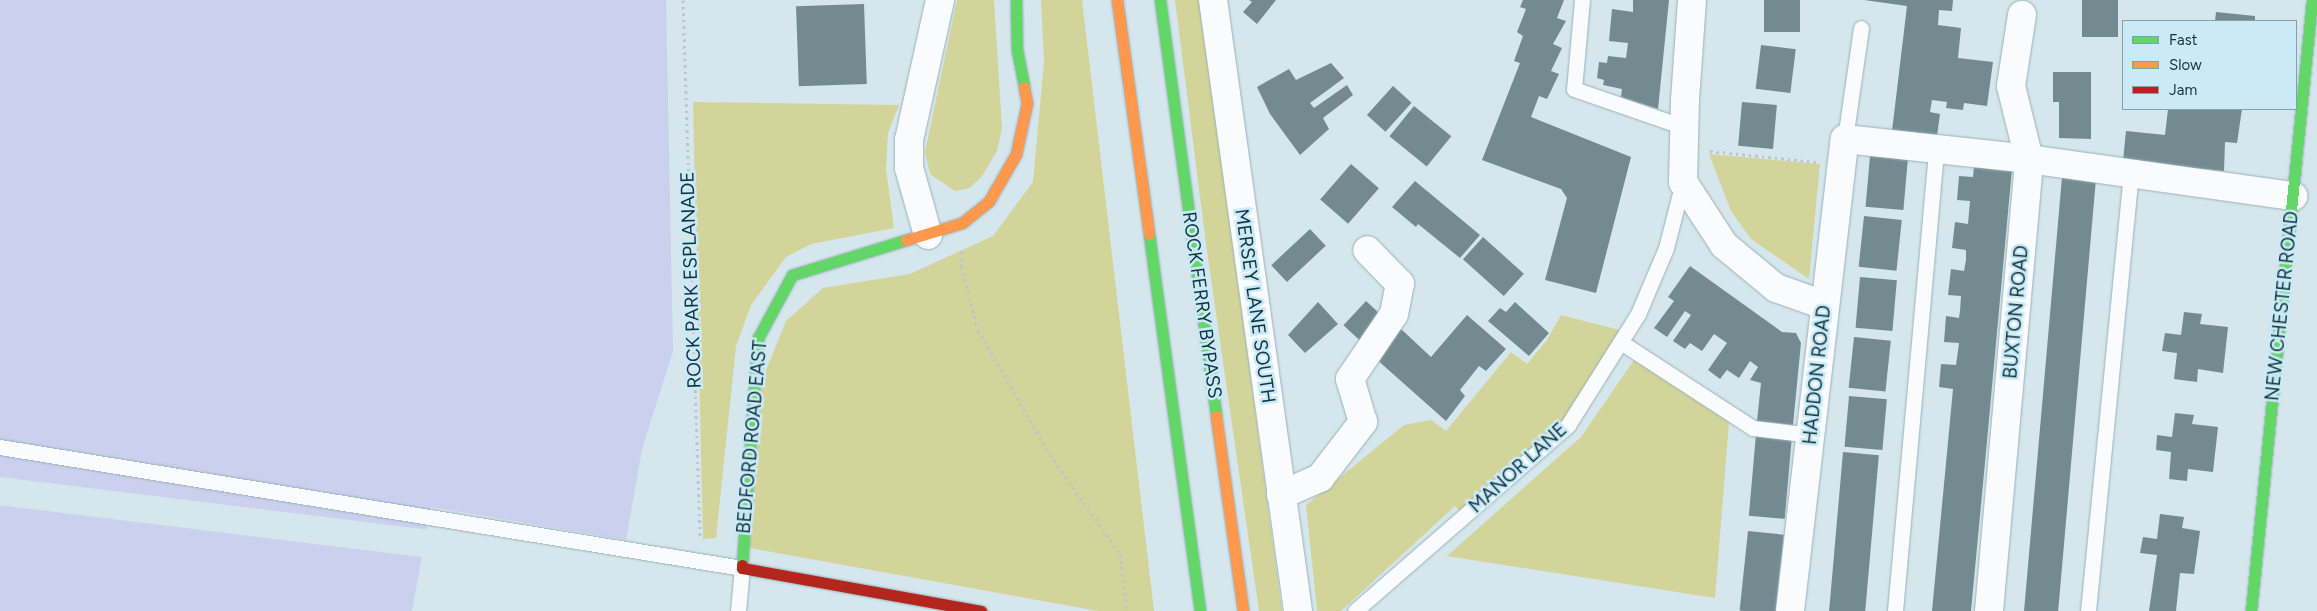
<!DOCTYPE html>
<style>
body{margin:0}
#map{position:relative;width:2317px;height:611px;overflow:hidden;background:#d5e6ed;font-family:Figtree,sans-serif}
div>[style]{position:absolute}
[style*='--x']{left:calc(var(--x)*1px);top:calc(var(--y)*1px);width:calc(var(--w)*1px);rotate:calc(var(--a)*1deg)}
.green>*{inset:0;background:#d2d49a}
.water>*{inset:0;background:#cad0ee}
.pier>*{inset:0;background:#d5e6ed;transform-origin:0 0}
.building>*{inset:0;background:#748a91;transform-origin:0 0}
.path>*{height:3px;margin-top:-1.5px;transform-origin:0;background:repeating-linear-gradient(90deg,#bdc6ca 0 2.5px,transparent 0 6.5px)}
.roads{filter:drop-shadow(0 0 1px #99b1ba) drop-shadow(0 0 1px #99b1ba)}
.lane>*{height:15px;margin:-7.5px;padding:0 7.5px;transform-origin:7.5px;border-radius:7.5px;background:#f9fbfc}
.street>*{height:28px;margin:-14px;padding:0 14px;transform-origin:14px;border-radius:14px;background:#f9fbfc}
.fast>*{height:11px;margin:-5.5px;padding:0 5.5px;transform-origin:5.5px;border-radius:5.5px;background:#63d668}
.slow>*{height:11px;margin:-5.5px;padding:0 5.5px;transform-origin:5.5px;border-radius:5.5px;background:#ff974d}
.jam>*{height:11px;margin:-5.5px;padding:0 5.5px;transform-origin:5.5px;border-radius:5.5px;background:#b3261e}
span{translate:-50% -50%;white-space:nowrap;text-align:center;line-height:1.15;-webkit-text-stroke:5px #cbeaf7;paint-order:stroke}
.street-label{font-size:19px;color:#103541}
.legend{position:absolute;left:2122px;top:20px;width:175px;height:90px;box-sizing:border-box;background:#cbeaf7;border:1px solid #80a2ae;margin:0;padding:6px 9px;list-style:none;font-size:15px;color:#103541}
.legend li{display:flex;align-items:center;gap:10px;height:25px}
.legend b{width:25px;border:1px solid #80a2ae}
</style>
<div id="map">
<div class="green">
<div style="clip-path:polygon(957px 0,994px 0,1002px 128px,997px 151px,982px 176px,970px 188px,955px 191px,930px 174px,925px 152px)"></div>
<div style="clip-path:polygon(1041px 0,1082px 0,1154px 611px,1098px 611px,750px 548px,763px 378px,786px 321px,823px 288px,910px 274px,993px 236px,1033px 182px,1044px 62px)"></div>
<div style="clip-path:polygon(1175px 0,1200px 0,1282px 611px,1259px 611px,1206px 244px)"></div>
<div style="clip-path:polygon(693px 102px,899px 105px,888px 133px,886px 169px,894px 228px,811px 244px,786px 257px,751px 305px,736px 346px,716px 538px,703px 539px)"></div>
<div style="clip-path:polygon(1709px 154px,1820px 164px,1809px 279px,1751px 239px,1731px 211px)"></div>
<div style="clip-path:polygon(1561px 315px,1623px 331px,1564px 423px,1461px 513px,1455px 506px,1341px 611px,1317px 611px,1306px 505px,1404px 425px,1431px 420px,1446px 431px,1511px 352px,1527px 364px,1547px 340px)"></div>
<div style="clip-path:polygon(1636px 357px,1729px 422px,1715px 598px,1447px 556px,1581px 437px)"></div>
</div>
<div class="water">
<div style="clip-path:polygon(0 0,666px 0,673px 351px,642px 449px,626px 540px,431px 507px,412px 611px,0 611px)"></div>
</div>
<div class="pier">
<div style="left:0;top:477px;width:430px;height:28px;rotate:7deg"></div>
</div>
<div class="building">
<div style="clip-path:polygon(1249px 0,1276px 0,1257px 24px,1243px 12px,1252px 2px)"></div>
<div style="clip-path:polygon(1523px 0,1564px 0,1557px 18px,1566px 21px,1553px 44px,1562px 48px,1551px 71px,1559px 74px,1547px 99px,1539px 96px,1531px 117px,1631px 157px,1596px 293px,1545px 280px,1567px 198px,1561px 189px,1482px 160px,1520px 63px,1514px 61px,1523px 36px,1517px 32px,1526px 9px,1520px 7px)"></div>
<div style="clip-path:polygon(1633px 0,1669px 0,1658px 109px,1621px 97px,1622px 89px,1603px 85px,1604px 80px,1597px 78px,1599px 62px,1607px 63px,1608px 56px,1626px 58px,1628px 43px,1609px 41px,1612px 9px,1633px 12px)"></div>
<div style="left:1764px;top:0;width:36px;height:32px"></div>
<div style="clip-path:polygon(1864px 0,1953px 0,1952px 11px,1939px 10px,1938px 25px,1961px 28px,1958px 58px,1993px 62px,1987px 106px,1964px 103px,1963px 110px,1946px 108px,1947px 102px,1932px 100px,1930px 112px,1940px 114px,1937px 136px,1892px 131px,1907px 6px)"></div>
<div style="left:2082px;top:0;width:36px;height:37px"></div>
<div style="left:864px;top:4px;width:80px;height:68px;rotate:88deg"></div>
<div style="clip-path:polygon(2216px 12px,2255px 16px,2255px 21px,2215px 21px)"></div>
<div style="left:1761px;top:45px;width:35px;height:44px;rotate:7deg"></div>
<div style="clip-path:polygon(1331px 63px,1344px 78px,1310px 103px,1314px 108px,1347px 85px,1353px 95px,1323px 118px,1329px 129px,1300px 155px,1270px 114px,1257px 87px,1289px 69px,1296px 80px)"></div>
<div style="clip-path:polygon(2053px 72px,2091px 72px,2091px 139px,2059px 138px,2059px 102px,2053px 102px)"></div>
<div style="left:1393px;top:86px;width:25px;height:39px;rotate:42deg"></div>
<div style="left:1742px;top:102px;width:35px;height:44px;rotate:5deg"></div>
<div style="left:1414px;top:106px;width:48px;height:39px;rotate:39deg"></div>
<div style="clip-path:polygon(2168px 109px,2242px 109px,2237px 143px,2225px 142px,2224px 171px,2123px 161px,2126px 131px,2165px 135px)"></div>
<div style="left:1870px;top:156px;width:38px;height:51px;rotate:5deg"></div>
<div style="left:1351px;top:164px;width:37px;height:47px;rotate:41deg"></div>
<div style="clip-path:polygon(1974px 166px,2012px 169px,1986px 452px,1971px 611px,1932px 611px,1953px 389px,1939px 387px,1941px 364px,1956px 365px,1959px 343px,1944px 342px,1946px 316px,1959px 318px,1960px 311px,1961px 296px,1948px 295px,1951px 269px,1964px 271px,1966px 260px,1966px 250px,1952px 248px,1955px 222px,1968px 224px,1970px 201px,1957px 200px,1959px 176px,1973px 177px)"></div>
<div style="left:2062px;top:177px;width:34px;height:436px;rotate:5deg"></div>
<div style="clip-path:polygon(1415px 181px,1480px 235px,1460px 258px,1418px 224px,1416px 227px,1392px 207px)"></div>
<div style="left:1864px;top:216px;width:38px;height:51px;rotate:6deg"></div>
<div style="left:1310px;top:229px;width:23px;height:53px;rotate:47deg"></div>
<div style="left:1483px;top:237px;width:55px;height:30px;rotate:42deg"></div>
<div style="clip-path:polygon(1690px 266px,1782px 332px,1796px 333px,1801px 343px,1793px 425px,1757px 421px,1761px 383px,1750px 380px,1758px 367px,1750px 361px,1739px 378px,1727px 370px,1720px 379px,1708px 370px,1727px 343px,1714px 334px,1702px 351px,1690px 343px,1685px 349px,1673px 341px,1691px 315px,1685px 311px,1667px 337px,1654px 328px,1674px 301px,1668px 297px)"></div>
<div style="left:1860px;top:277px;width:37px;height:51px;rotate:5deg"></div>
<div style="left:1366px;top:301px;width:25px;height:33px;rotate:43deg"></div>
<div style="clip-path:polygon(1318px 302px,1338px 324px,1305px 353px,1288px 335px)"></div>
<div style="clip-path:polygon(1515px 302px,1549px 333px,1529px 356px,1488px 321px,1500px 308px,1506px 312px)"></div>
<div style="clip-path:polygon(2184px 312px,2202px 314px,2200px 324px,2228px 327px,2223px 373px,2198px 369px,2197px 382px,2174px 379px,2177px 353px,2162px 351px,2165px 333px,2181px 335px)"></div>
<div style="clip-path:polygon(1467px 315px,1506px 349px,1486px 371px,1479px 366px,1460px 390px,1465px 396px,1446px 421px,1375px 358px,1401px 329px,1431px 357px)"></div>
<div style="left:1854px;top:337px;width:37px;height:51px;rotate:6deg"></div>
<div style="left:1849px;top:396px;width:38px;height:51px;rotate:5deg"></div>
<div style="clip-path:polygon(2175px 413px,2194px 415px,2192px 424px,2218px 427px,2213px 472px,2188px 469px,2187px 481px,2169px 479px,2171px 452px,2156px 450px,2157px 435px,2172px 437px)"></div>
<div style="left:1756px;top:434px;width:36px;height:82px;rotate:5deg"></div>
<div style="left:1843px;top:452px;width:36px;height:160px;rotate:5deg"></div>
<div style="clip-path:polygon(2160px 514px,2184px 517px,2182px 528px,2200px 531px,2194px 574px,2180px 573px,2176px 611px,2149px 611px,2157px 555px,2140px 553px,2143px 537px,2157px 539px)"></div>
<div style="left:1748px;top:531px;width:36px;height:80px;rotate:6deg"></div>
</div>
<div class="path">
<div style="--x:683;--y:0;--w:539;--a:88.19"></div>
<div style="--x:1710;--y:151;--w:107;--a:5.9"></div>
<div style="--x:962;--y:251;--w:15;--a:94"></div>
<div style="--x:961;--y:266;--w:66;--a:75.1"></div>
<div style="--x:978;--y:330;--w:144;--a:60.1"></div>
<div style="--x:1050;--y:455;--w:121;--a:54.7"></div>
<div style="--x:1120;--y:554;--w:57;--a:83"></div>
</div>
<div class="roads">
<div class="lane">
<div style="--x:1582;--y:0;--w:89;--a:95.1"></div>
<div style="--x:1574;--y:89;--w:116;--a:19.1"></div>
<div style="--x:1845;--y:139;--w:112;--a:-81.8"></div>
<div style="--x:1622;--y:343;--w:156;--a:33"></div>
<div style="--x:1753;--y:428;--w:59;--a:6.8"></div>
<div style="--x:0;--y:447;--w:752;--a:9.26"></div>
<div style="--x:742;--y:568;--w:43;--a:95.3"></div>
<div style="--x:1355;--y:611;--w:283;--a:-41.1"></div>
<div style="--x:1568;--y:425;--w:131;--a:-57.8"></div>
<div style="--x:1638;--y:314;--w:72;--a:-67"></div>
<div style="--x:1666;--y:248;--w:68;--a:-75.6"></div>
<div style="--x:1895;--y:611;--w:464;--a:-84.9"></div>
<div style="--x:2088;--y:611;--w:440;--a:-84.4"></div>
</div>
<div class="street">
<div style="--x:1213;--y:0;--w:617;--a:82.08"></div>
<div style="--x:1692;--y:0;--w:100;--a:94"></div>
<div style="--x:1685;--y:100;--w:82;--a:91.4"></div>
<div style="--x:1683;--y:182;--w:75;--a:56.9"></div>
<div style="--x:1724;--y:245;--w:67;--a:39.6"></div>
<div style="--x:1776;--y:288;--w:51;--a:19.5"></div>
<div style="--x:928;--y:235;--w:70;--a:-105.8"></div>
<div style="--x:909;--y:168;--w:28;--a:-90"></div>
<div style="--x:909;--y:140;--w:143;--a:-77.5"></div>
<div style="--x:1281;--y:495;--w:43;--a:-23.6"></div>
<div style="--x:1320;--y:478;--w:71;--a:-52.5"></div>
<div style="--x:1363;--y:422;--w:45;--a:-106.8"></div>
<div style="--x:1350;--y:379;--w:78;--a:-55.9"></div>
<div style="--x:1394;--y:314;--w:31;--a:-79"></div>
<div style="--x:1400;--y:284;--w:47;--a:-134.1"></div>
<div style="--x:1790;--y:611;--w:475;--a:-83.4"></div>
<div style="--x:1845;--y:139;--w:185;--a:6.2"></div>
<div style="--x:2029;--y:159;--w:267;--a:8"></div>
<div style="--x:1989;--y:611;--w:454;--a:-84.9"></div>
<div style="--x:2029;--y:159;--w:75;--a:-103.9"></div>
<div style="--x:2011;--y:86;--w:72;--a:-81.2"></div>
</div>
<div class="fast">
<div style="--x:1016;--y:0;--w:50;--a:88.9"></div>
<div style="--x:1017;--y:50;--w:38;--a:79"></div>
<div style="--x:1160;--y:0;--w:420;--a:82.3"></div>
<div style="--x:1149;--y:234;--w:380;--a:82.3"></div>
<div style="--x:742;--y:565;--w:228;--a:-86"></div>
<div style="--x:758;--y:338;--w:72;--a:-61.6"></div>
<div style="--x:792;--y:275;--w:119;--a:-17.1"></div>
<div style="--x:2251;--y:611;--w:614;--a:-84.3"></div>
</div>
<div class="slow">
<div style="--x:1117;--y:0;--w:236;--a:82.2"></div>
<div style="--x:906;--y:240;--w:59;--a:-16.9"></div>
<div style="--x:962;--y:223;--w:35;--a:-39"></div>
<div style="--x:989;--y:201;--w:54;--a:-60.1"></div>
<div style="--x:1016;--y:154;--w:52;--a:-77.8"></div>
<div style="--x:1027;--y:103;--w:16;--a:-101"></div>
<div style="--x:1216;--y:416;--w:197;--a:82.1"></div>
</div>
<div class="jam">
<div style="--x:742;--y:565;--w:3;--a:90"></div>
<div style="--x:742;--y:568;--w:243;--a:10.2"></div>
</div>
</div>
<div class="street-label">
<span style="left:691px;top:280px;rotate:-92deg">ROCK PARK ESPLANADE</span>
<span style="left:1202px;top:305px;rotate:82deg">ROCK FERRY BYPASS</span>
<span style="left:1255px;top:306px;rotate:82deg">MERSEY LANE SOUTH</span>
<span style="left:2282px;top:306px;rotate:-84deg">NEW CHESTER ROAD</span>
<span style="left:2016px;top:312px;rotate:-85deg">BUXTON ROAD</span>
<span style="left:1817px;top:375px;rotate:-84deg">HADDON ROAD</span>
<span style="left:752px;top:437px;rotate:-85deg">BEDFORD ROAD EAST</span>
<span style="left:1518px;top:468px;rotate:-42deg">MANOR LANE</span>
</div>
<ul class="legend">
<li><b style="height:6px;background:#63d668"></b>Fast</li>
<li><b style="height:6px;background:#ff974d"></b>Slow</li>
<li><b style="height:6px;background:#b3261e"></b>Jam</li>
</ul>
</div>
